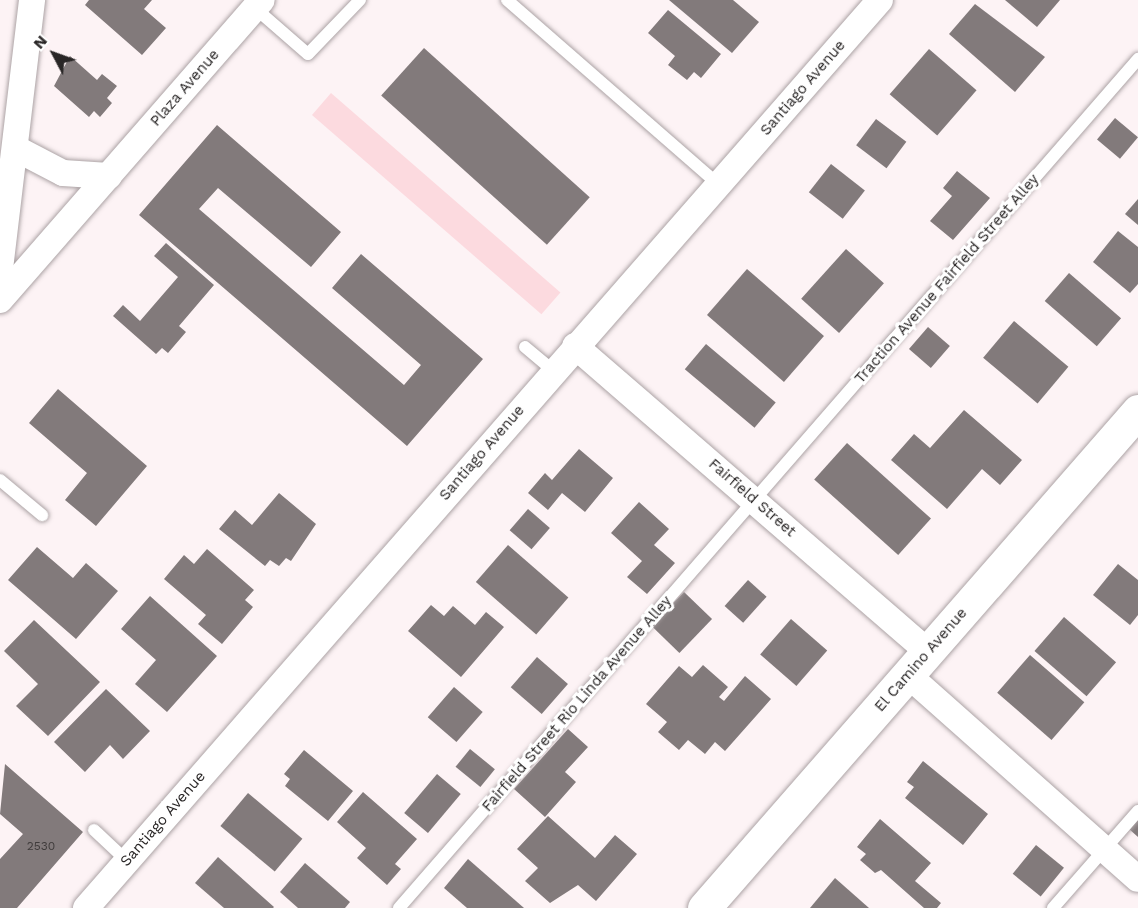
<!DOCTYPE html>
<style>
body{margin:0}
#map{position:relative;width:1138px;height:908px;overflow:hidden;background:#fdf3f5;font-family:"Work Sans",sans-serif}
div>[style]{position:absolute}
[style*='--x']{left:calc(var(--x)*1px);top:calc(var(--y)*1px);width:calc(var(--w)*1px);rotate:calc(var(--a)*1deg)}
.green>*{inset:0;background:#fcdadf;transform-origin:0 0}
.building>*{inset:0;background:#827a7b;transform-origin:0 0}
.roads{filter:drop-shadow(0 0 2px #aca3a5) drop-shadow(0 0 2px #aca3a5)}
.service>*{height:12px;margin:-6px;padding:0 6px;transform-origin:6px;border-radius:6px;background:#fff}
.minor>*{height:26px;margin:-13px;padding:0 13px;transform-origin:13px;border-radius:13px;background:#fff}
.secondary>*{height:33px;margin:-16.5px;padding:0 16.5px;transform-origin:16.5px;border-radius:16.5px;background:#fff}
span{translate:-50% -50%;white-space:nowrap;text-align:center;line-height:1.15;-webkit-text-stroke:6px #fff;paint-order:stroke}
.number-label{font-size:12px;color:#3f3b3b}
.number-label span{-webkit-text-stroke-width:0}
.street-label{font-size:15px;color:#292626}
.north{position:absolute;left:24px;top:24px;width:60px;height:60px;-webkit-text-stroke:4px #fff;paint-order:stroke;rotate:311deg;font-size:16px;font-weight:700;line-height:24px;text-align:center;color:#292626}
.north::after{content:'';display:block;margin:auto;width:21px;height:27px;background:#292626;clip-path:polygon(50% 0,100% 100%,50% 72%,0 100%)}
</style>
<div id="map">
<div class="green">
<div style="left:331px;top:93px;width:304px;height:29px;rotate:41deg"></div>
</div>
<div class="building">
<div style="clip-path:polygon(89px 0,152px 0,144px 9px,166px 28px,142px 55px,85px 5px)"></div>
<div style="clip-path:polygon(669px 0,733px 0,759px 22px,732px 53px)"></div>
<div style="clip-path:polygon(1005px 0,1060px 0,1037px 27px)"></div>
<div style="clip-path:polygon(975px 4px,1045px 57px,1015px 92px,949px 34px)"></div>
<div style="clip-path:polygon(668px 10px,721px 54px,701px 78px,694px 72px,687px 80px,668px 65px,675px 56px,648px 33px)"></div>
<div style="left:424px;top:48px;width:223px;height:64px;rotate:42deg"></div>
<div style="left:929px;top:49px;width:63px;height:60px;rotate:41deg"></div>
<div style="clip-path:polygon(70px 56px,97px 80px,102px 74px,117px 86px,107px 98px,112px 103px,100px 117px,94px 111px,89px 117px,54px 86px)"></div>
<div style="left:1115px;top:118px;width:30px;height:28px;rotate:40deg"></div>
<div style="left:876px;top:119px;width:38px;height:33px;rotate:37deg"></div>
<div style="clip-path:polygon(217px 125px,341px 232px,311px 267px,218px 188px,199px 209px,404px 385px,421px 365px,332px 288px,361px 254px,483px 359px,407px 446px,139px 215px)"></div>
<div style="left:831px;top:164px;width:43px;height:36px;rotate:38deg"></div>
<div style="clip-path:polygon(957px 171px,990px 198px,953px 240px,930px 221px,952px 196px,943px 188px)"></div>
<div style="clip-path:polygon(1138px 199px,1138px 225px,1125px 214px)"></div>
<div style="clip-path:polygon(1118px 231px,1138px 247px,1138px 284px,1130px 293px,1093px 262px)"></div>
<div style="clip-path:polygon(166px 243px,214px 285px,179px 326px,186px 332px,168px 353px,162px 348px,156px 354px,113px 316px,123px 305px,140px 321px,178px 277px,154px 256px)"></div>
<div style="left:846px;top:249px;width:51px;height:67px;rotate:42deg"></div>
<div style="left:747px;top:269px;width:102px;height:61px;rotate:41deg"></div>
<div style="left:1069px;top:273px;width:69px;height:37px;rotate:41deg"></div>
<div style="left:1014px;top:321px;width:71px;height:48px;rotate:40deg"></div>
<div style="left:928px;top:327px;width:29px;height:29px;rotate:41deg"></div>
<div style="left:706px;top:344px;width:91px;height:33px;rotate:40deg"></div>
<div style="clip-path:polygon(58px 389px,147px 466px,96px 526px,65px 500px,87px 473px,29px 423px)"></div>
<div style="clip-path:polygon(964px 410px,1022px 460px,1000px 485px,982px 469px,947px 509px,891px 460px,914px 434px,930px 448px)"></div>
<div style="left:847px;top:443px;width:113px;height:49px;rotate:42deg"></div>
<div style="clip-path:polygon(579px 449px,613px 478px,585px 512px,562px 493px,548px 510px,528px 493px,545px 473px,552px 480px)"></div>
<div style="clip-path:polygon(279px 493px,316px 524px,291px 561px,286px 558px,279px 566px,270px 560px,265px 566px,219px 529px,235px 510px,252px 525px)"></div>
<div style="clip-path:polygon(639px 502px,669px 529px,654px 545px,675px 563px,647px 594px,627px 577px,642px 561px,611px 533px)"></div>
<div style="left:528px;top:509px;width:29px;height:28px;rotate:41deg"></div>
<div style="left:508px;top:545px;width:80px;height:49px;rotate:41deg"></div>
<div style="clip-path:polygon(37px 547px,73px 578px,86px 563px,118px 591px,76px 639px,8px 580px)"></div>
<div style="clip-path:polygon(207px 549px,254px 590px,245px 600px,253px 607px,222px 644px,198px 624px,206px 615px,164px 579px,184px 555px,194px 564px)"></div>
<div style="clip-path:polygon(1118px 564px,1138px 580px,1138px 615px,1130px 625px,1093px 595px)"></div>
<div style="left:748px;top:580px;width:25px;height:35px;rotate:42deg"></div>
<div style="left:684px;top:592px;width:39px;height:47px;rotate:44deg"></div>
<div style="clip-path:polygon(150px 596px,217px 656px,167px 712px,135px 684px,156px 660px,121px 629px)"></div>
<div style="clip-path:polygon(431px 605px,444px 616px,453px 606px,475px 625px,486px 612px,504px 627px,461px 677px,408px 631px)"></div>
<div style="left:1064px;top:617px;width:69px;height:45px;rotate:41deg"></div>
<div style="left:791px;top:619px;width:48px;height:47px;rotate:41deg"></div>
<div style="clip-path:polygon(34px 620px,100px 682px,48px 736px,16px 706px,38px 684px,4px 651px)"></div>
<div style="left:1030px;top:655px;width:72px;height:50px;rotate:41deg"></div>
<div style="left:537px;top:657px;width:41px;height:40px;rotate:41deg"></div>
<div style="clip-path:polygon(703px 665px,728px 687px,719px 697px,724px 701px,745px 676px,771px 699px,725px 751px,715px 742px,705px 754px,688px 740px,679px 750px,658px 732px,667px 722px,646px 704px,679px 666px,692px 677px)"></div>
<div style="left:454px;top:687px;width:38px;height:40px;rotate:41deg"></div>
<div style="clip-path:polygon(106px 689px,150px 731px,123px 759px,110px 745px,85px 772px,54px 742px)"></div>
<div style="clip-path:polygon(568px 729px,588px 747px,565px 772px,576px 782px,545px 817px,514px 789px)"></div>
<div style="left:470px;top:749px;width:32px;height:23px;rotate:39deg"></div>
<div style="clip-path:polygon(304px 750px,353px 791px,328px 821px,285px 786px,290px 779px,284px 774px)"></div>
<div style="clip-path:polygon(923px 761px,988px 814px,963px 845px,905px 798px,914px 787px,907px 782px)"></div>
<div style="clip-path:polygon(5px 764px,83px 832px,17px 908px,0 908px,0 859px,23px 834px,0 814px)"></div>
<div style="left:437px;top:774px;width:31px;height:51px;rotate:40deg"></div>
<div style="clip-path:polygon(363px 792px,417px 839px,395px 864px,401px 869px,387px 885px,357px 858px,366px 848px,337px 822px)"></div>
<div style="left:248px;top:793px;width:71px;height:43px;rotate:40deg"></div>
<div style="clip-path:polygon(548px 816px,595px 858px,615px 835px,637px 854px,596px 901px,578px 885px,550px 903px,525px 881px,538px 868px,517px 849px)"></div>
<div style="clip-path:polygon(880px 819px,931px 863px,915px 881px,941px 903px,937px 908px,924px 908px,881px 870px,875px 873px,860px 860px,866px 854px,857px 847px)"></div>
<div style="clip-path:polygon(1138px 819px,1138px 837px,1129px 829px)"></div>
<div style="left:1036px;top:845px;width:36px;height:37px;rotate:39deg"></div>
<div style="clip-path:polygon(218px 857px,274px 907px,273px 908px,224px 908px,195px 883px)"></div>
<div style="clip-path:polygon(468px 859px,524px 908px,467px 908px,444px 888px)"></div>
<div style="clip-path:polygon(305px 863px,350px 902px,345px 908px,298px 908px,280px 892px)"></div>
<div style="clip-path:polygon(835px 878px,869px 908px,810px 908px)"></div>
</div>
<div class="roads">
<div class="service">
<div style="--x:507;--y:0;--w:280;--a:41.1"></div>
<div style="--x:255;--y:8;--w:70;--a:41"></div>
<div style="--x:308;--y:54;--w:75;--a:-46.1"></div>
<div style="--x:525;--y:347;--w:38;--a:40"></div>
<div style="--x:0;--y:480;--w:55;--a:39.8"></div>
<div style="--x:94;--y:830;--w:45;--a:43.2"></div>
<div style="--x:399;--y:908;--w:1126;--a:-48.96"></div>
<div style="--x:1053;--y:908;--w:129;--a:-48.8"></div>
</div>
<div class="minor">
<div style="--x:15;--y:148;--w:54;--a:27.5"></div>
<div style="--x:63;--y:173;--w:46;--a:3.7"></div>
<div style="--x:0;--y:269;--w:271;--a:-83.2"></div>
<div style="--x:0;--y:300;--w:398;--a:-48.9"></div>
<div style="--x:575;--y:346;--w:467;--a:40.9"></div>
<div style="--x:908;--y:675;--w:307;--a:41.6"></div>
<div style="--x:86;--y:908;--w:1206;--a:-48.83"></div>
</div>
<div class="secondary">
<div style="--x:704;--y:908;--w:660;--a:-48.87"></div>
</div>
</div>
<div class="number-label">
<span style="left:41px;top:847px">2530</span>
</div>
<div class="street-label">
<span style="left:185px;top:88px;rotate:-49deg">Plaza Avenue</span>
<span style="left:803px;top:88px;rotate:-49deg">Santiago Avenue</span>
<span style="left:947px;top:279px;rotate:-49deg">Traction Avenue Fairfield Street Alley</span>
<span style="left:482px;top:453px;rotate:-49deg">Santiago Avenue</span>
<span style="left:752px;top:498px;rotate:41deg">Fairfield Street</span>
<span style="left:921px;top:660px;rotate:-49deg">El Camino Avenue</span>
<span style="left:577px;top:704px;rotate:-49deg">Fairfield Street Rio Linda Avenue Alley</span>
<span style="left:163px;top:819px;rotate:-49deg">Santiago Avenue</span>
</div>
<div class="north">N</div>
</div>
